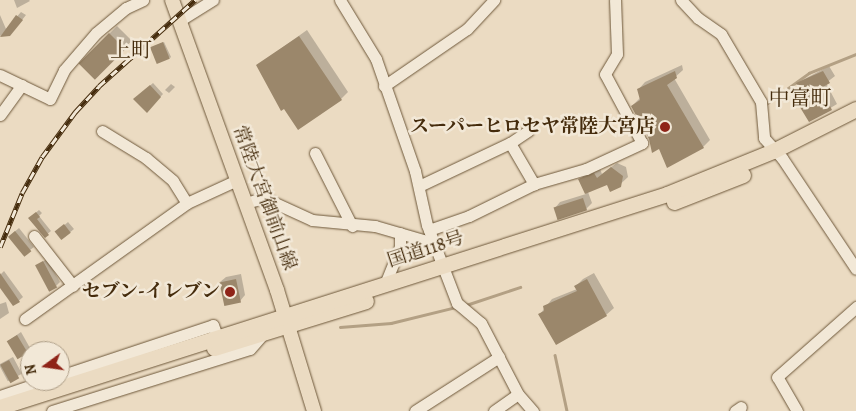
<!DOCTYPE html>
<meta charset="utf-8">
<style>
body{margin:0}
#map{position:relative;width:856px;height:411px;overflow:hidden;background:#ebdbc2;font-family:Alegreya,"Noto Serif JP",serif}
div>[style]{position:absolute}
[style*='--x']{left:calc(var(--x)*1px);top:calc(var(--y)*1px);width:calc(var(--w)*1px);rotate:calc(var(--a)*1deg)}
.shadow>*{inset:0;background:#0003;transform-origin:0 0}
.stream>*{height:2.5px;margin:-1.25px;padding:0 1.25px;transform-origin:1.25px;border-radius:1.25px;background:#b3a084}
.building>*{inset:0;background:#9b876b;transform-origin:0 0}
.roads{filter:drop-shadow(0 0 1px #6e583a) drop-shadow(0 0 1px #6e583a)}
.minor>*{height:11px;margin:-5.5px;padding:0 5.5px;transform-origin:5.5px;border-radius:5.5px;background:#f2e8d7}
.major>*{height:14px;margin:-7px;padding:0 7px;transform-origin:7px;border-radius:7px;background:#ebdbc2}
.highway>*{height:15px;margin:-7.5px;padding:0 7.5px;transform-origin:7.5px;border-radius:7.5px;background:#ebdbc2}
.rail>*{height:4.5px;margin-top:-2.25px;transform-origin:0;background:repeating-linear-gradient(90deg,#f2e8d7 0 8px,#452c0d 0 16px);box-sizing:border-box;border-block:1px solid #452c0d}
.dots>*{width:14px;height:14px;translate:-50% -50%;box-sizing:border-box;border:2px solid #f2e8d7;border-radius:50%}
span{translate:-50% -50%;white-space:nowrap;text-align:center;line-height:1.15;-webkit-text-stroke:5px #f2e8d7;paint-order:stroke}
.poi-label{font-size:19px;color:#452c0d;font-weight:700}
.right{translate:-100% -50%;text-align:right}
.street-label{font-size:19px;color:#452c0d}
.quarter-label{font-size:21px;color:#452c0d}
.north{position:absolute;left:20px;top:341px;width:50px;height:50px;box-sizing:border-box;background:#f2e8d7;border:1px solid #ad9d86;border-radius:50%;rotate:256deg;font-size:14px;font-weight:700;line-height:20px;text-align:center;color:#452c0d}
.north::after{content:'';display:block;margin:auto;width:18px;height:22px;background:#8f2418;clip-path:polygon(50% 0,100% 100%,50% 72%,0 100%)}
</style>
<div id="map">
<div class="shadow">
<div style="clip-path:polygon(14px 0,29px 0,30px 1px,17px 8px)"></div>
<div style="clip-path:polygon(21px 12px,26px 15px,14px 30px,0 36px,0 15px,6px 29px)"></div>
<div style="left:117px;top:26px;width:21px;height:52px;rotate:45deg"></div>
<div style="clip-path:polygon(307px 30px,348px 92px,341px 99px,285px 107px,258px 65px)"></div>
<div style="clip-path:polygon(164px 42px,171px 57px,170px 58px,153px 47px)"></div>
<div style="clip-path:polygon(682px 65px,683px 70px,674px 78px,710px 140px,703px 147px,660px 148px,650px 139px,632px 106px,640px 98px,638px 90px,645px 82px)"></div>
<div style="clip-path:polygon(829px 66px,835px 76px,826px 83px,837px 104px,809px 121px,800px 104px,806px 98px,797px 83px)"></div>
<div style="clip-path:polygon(153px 83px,163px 94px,147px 111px,135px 99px)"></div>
<div style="clip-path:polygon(171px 84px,175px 87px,169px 93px,165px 90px)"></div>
<div style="clip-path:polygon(617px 163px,626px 167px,628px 177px,614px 190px,607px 183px,588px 192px,592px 203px,586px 209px,555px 208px,560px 202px,586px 194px,580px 179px,585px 174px,600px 169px,602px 174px)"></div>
<div style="clip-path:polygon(39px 210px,42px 213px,39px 216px,51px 231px,45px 236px,33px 215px)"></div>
<div style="clip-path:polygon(68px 222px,74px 229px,62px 239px,60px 229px)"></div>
<div style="clip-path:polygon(19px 228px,34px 247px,30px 250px,13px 233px)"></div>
<div style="clip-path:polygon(47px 259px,60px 282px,56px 286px,36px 266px)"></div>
<div style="clip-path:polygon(4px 271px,23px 297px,14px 305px,0 286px,0 275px)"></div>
<div style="clip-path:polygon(594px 273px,614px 308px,606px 315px,540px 314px,552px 299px,577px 289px,576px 286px,583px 279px)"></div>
<div style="clip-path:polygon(241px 274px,245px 295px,240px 301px,220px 282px,226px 277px)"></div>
<div style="clip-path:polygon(6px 302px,9px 313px,0 319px,0 304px)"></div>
<div style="clip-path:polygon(21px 332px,30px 348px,27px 352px,8px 341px)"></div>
<div style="left:13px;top:357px;width:19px;height:16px;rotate:62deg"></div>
</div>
<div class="stream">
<div style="--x:766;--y:104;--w:53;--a:-35.8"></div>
<div style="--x:809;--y:73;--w:51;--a:-22"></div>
<div style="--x:466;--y:305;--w:57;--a:-18.4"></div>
<div style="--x:340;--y:327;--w:51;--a:-4.5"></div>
<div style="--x:391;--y:323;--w:67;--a:-13.8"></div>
<div style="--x:555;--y:355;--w:57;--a:77.9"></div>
</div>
<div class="building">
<div style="clip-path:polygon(16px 15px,23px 20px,10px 36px,0 37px)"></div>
<div style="left:109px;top:33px;width:23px;height:43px;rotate:45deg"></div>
<div style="clip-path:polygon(299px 36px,342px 100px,298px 130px,284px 109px,281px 111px,256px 65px)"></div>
<div style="left:163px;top:42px;width:18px;height:14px;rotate:68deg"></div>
<div style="clip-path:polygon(675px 71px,677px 78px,667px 85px,704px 148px,667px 168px,659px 149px,652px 153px,649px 139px,631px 106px,640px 100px,637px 89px)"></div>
<div style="clip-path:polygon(823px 71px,830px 83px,821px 88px,832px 110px,809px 122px,798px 104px,805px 100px,796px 83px)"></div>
<div style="clip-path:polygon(150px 85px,161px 97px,147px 113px,133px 99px)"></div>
<div style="clip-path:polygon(611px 167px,623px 176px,621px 187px,610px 192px,607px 185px,585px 194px,578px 179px,594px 173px,597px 178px)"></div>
<div style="left:583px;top:198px;width:13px;height:31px;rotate:72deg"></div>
<div style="clip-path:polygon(36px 212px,40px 217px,37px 219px,49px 235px,45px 238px,28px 218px)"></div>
<div style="left:64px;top:224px;width:11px;height:12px;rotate:52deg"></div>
<div style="left:15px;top:231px;width:26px;height:9px;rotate:51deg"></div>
<div style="left:43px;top:261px;width:30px;height:9px;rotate:62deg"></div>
<div style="clip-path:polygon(0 273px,20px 302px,13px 306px,0 288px)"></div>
<div style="left:236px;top:279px;width:24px;height:17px;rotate:78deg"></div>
<div style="clip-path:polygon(587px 279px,607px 316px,556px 345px,538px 314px,544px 311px,543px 306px,577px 291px,574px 286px)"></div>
<div style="left:17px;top:335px;width:21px;height:12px;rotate:59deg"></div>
<div style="left:9px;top:360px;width:21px;height:10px;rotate:61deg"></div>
</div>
<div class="roads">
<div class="minor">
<div style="--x:340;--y:0;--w:69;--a:58.6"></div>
<div style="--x:376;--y:59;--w:119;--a:70.8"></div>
<div style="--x:415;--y:171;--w:55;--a:77.5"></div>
<div style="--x:427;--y:225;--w:84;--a:69"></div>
<div style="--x:457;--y:303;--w:31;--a:40"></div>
<div style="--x:481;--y:323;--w:80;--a:62.5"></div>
<div style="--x:518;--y:394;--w:23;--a:49"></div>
<div style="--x:681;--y:0;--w:25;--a:47"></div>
<div style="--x:698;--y:18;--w:28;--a:35"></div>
<div style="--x:721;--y:34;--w:79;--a:59.5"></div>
<div style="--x:761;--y:102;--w:36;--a:85"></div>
<div style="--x:764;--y:138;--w:27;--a:48"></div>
<div style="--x:782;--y:158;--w:133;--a:56.3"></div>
<div style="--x:179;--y:21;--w:40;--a:-32"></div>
<div style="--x:0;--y:75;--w:55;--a:25.6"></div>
<div style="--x:50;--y:99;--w:32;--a:-64"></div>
<div style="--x:64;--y:70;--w:49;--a:-49.1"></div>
<div style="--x:96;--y:33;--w:39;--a:-40"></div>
<div style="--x:126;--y:8;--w:19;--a:-25"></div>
<div style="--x:384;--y:86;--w:101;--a:-34.5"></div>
<div style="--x:467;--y:29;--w:40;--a:-47"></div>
<div style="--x:0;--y:115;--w:37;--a:-54"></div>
<div style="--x:102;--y:131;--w:52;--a:31.5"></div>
<div style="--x:146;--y:158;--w:35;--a:40"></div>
<div style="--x:173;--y:181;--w:26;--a:58"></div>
<div style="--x:510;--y:143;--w:48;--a:59.7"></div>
<div style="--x:315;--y:153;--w:82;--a:63.1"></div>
<div style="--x:419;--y:186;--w:101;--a:-25.3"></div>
<div style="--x:510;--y:143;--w:22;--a:-34"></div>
<div style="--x:245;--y:203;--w:20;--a:-15"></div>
<div style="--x:264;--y:198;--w:53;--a:24.6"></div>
<div style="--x:312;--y:220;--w:63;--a:5.4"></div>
<div style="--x:375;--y:226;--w:61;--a:16.1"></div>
<div style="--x:429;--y:230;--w:42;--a:-19.3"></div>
<div style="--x:469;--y:216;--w:72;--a:-26.2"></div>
<div style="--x:534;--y:184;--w:54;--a:-16.1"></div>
<div style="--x:586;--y:169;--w:62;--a:-24.9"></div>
<div style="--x:642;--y:143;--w:78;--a:-118.2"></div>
<div style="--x:605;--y:74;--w:23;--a:-59"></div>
<div style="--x:617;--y:54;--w:54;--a:-92.1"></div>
<div style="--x:34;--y:236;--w:63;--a:52"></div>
<div style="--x:385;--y:284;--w:40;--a:-68"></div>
<div style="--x:400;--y:247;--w:14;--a:-90"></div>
<div style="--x:25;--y:319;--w:199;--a:-35.6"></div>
<div style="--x:187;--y:203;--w:55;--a:-24.7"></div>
<div style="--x:60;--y:376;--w:161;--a:-18.4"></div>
<div style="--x:213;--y:325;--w:12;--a:70"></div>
<div style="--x:0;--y:396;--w:46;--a:-18.8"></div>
<div style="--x:52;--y:411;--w:207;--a:-17.4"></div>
<div style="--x:250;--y:349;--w:20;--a:-49"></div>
<div style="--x:415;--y:411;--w:100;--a:-32.7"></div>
<div style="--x:494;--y:411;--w:29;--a:-35"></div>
<div style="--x:735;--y:411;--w:7;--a:-34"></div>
<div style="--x:797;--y:411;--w:39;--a:-120"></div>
<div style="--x:777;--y:377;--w:106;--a:-41.5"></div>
</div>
<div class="major">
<div style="--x:172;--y:0;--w:308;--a:70.1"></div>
<div style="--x:277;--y:290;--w:127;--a:73"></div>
</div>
<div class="highway">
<div style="--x:674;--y:202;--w:74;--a:-21.4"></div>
<div style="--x:214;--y:348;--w:159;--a:-17.2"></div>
<div style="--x:0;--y:407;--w:700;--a:-17.71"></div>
<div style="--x:667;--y:194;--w:114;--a:-22.1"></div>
<div style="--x:773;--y:151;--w:93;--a:-26.8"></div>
</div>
</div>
<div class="rail">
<div style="--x:0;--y:247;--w:58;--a:-67.8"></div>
<div style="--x:22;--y:193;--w:41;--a:-60.9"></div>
<div style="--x:42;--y:157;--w:56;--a:-53.7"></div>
<div style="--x:75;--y:112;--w:35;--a:-47"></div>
<div style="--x:99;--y:86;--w:129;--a:-41.9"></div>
</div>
<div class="dots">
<div style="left:665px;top:127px;background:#8f2418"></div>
<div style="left:230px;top:292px;background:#8f2418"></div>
</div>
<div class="poi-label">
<span class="right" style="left:655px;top:127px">スーパーヒロセヤ常陸大宮店</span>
<span class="right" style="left:220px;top:292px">セブン-イレブン</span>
</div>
<div class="street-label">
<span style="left:264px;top:198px;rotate:70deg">常陸大宮御前山線</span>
<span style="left:426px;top:250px;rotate:-18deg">国道118号</span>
</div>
<div class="quarter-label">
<span style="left:131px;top:50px">上町</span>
<span style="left:800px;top:98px">中富町</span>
</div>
<div class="north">N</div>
</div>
